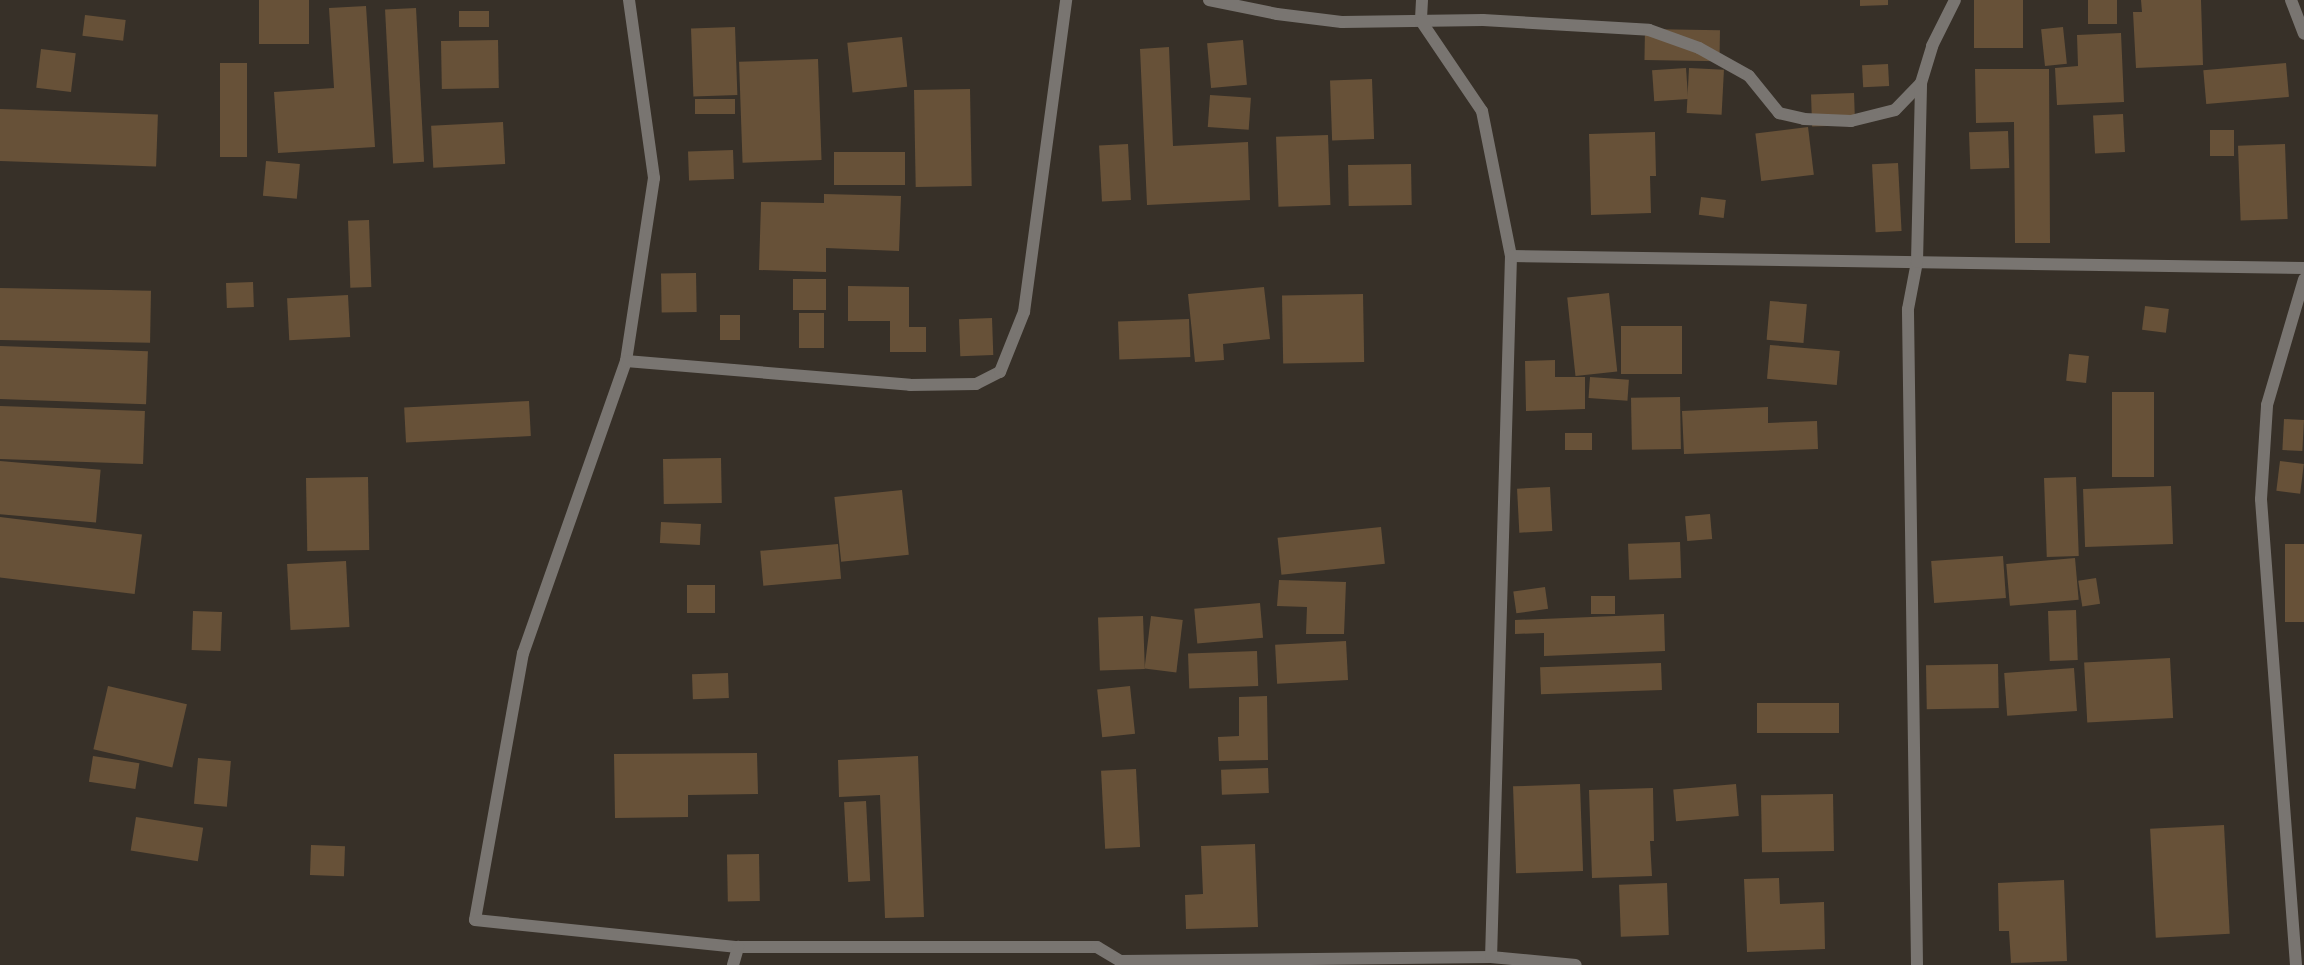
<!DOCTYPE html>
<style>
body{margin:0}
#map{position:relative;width:2304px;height:965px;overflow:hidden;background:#373028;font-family:"DM Sans",sans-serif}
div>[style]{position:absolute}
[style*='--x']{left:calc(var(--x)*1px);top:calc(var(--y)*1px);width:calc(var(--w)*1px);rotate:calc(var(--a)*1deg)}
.building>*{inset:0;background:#675138;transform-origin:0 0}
.street>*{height:12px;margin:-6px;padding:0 6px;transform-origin:6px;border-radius:6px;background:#797571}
span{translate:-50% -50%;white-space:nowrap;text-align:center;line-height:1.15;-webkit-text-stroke:4.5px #373028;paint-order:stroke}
</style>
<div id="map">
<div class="building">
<div style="left:259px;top:0;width:50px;height:44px"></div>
<div style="clip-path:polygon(1860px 0,1888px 0,1888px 5px,1860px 6px)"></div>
<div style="left:1974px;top:0;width:49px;height:48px"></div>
<div style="left:2088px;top:0;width:29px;height:24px"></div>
<div style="clip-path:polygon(2141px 0,2201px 0,2203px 65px,2136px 68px,2133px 12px,2142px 12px)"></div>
<div style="clip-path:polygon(366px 6px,375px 147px,278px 153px,274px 92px,334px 88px,329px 8px)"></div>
<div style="left:416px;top:8px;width:154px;height:31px;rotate:87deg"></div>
<div style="left:489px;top:11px;width:16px;height:30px;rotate:90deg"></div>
<div style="left:85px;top:15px;width:41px;height:21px;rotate:7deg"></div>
<div style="left:735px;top:27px;width:68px;height:44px;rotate:88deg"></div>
<div style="left:2063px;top:27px;width:37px;height:22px;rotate:84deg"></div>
<div style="left:1645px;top:29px;width:75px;height:31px;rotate:1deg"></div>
<div style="clip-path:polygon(2121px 33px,2124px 102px,2057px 105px,2055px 68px,2078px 66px,2077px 35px)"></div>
<div style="left:902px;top:37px;width:50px;height:55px;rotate:84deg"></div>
<div style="left:498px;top:40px;width:48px;height:57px;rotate:89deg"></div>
<div style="left:1243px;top:40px;width:45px;height:36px;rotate:85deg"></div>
<div style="clip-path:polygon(1169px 47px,1173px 146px,1248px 142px,1250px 200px,1147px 205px,1140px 49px)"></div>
<div style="left:41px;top:49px;width:35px;height:39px;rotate:7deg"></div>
<div style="left:818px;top:59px;width:101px;height:79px;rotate:88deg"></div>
<div style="left:247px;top:63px;width:94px;height:27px;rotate:90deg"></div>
<div style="left:2286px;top:63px;width:34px;height:83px;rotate:85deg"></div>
<div style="left:1888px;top:64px;width:22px;height:26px;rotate:87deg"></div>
<div style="left:1686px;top:68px;width:31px;height:34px;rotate:86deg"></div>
<div style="left:1689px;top:68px;width:35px;height:45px;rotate:3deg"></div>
<div style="clip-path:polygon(1975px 69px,2049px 69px,2050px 243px,2015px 243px,2014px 122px,1976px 123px)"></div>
<div style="left:1372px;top:79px;width:60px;height:42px;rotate:88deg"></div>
<div style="left:970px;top:89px;width:97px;height:56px;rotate:89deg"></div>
<div style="left:1854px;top:93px;width:32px;height:43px;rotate:88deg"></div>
<div style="left:1210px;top:95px;width:41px;height:32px;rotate:4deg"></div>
<div style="left:735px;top:99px;width:15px;height:40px;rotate:90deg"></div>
<div style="left:0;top:109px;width:158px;height:52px;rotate:2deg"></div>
<div style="left:2123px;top:114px;width:38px;height:30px;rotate:87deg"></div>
<div style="left:503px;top:122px;width:42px;height:72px;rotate:87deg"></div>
<div style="left:1808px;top:127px;width:48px;height:53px;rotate:83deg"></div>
<div style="left:2210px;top:130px;width:24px;height:26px"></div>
<div style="left:2008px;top:131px;width:37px;height:39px;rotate:88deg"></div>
<div style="clip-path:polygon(1655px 132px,1656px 176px,1650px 176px,1651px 213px,1591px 215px,1589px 134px)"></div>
<div style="left:1328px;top:135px;width:70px;height:52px;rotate:88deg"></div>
<div style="left:1128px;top:144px;width:56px;height:29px;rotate:87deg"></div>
<div style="left:2285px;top:144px;width:75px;height:47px;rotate:88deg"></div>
<div style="left:733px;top:150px;width:29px;height:45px;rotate:88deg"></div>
<div style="left:905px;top:152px;width:33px;height:71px;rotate:90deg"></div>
<div style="left:266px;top:161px;width:34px;height:35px;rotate:5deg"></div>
<div style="left:1898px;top:163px;width:68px;height:26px;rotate:87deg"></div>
<div style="left:1411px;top:164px;width:41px;height:63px;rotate:89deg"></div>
<div style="clip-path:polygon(824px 194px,901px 196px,899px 251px,826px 248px,826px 272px,759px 270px,761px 202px,824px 203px)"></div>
<div style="left:1701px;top:197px;width:25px;height:18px;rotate:7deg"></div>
<div style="left:369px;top:220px;width:67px;height:21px;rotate:88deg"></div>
<div style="left:696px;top:273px;width:39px;height:35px;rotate:89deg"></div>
<div style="left:793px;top:279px;width:33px;height:31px"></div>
<div style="left:253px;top:282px;width:25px;height:27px;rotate:88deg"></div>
<div style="clip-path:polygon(848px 286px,909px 287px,909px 327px,926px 327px,926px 352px,890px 352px,890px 321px,848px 321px)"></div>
<div style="clip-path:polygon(1264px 287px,1270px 339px,1223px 344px,1224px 360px,1195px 362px,1188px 294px)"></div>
<div style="left:0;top:288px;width:151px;height:52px;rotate:1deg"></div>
<div style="left:1609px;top:293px;width:79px;height:42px;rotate:84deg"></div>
<div style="left:1363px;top:294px;width:68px;height:81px;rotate:89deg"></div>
<div style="left:348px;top:295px;width:42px;height:61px;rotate:87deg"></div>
<div style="left:1770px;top:301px;width:37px;height:39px;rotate:5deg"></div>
<div style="left:2145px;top:306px;width:24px;height:24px;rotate:7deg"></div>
<div style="left:799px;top:313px;width:25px;height:35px"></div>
<div style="left:720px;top:315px;width:20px;height:25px"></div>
<div style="left:992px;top:318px;width:37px;height:33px;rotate:88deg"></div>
<div style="left:1189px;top:319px;width:38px;height:71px;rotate:88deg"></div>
<div style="left:1682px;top:326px;width:48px;height:61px;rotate:90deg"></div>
<div style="left:1770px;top:345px;width:70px;height:34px;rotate:5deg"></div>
<div style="left:0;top:346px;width:148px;height:53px;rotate:2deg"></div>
<div style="left:2069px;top:354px;width:20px;height:27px;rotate:6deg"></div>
<div style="clip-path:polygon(1555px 360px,1555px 377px,1585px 377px,1585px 409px,1526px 411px,1525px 361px)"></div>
<div style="left:1590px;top:377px;width:39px;height:21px;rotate:4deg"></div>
<div style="left:2112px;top:392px;width:42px;height:85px"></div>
<div style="left:1680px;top:397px;width:52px;height:49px;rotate:89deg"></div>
<div style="left:529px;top:401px;width:35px;height:125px;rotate:87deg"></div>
<div style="left:0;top:406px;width:145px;height:53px;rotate:2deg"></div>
<div style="clip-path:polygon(1768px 407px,1768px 423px,1817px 421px,1818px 449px,1684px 454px,1682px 411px)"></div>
<div style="left:2284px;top:419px;width:20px;height:31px;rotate:3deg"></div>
<div style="left:1565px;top:433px;width:27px;height:17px"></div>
<div style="left:721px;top:458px;width:45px;height:58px;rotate:89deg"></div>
<div style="left:0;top:461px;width:101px;height:53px;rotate:5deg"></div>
<div style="left:2280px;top:461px;width:24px;height:30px;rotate:7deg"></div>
<div style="left:368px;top:477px;width:73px;height:62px;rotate:89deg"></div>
<div style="left:2076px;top:477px;width:79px;height:32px;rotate:88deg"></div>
<div style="left:2171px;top:486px;width:58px;height:88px;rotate:88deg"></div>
<div style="left:1550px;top:487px;width:44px;height:33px;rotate:87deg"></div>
<div style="left:902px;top:490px;width:65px;height:68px;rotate:84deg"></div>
<div style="left:1710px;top:514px;width:25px;height:25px;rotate:85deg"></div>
<div style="left:0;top:517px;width:143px;height:60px;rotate:7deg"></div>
<div style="left:661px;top:522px;width:40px;height:21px;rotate:3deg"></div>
<div style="left:1381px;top:527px;width:37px;height:104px;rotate:84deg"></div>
<div style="left:1680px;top:542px;width:36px;height:52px;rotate:88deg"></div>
<div style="left:838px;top:544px;width:35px;height:78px;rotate:85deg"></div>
<div style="left:2285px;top:544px;width:19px;height:78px"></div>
<div style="left:2003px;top:556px;width:42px;height:72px;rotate:86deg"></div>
<div style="left:2075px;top:558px;width:42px;height:69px;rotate:85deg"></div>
<div style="left:346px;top:561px;width:66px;height:59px;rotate:87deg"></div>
<div style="left:2096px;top:578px;width:26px;height:18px;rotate:81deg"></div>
<div style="clip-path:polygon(1279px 580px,1346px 582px,1344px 634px,1306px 634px,1307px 607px,1277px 606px)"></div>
<div style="left:687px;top:585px;width:28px;height:28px"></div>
<div style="left:1545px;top:587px;width:22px;height:32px;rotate:82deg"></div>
<div style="left:1591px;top:596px;width:24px;height:18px"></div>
<div style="left:1260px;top:603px;width:35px;height:66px;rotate:85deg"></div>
<div style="left:2076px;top:610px;width:50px;height:28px;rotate:88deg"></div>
<div style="left:193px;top:611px;width:29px;height:39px;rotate:2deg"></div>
<div style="clip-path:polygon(1664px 614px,1665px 651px,1544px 656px,1544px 633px,1515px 634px,1515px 620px)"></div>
<div style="left:1143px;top:616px;width:53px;height:45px;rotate:88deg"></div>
<div style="left:1151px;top:616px;width:32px;height:53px;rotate:7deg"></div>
<div style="left:1346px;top:641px;width:39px;height:71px;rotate:87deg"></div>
<div style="left:1257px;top:651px;width:35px;height:69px;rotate:88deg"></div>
<div style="left:2170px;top:658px;width:60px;height:86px;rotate:87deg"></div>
<div style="left:1661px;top:663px;width:27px;height:121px;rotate:88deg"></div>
<div style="left:1998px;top:664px;width:44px;height:72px;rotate:89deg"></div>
<div style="left:2074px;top:668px;width:43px;height:70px;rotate:86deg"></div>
<div style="left:728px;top:673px;width:25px;height:36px;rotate:88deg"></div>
<div style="left:108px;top:686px;width:81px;height:65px;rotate:13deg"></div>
<div style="left:1130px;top:686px;width:48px;height:33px;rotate:84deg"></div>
<div style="clip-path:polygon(1267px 696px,1268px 760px,1219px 761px,1218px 737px,1239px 736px,1239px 697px)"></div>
<div style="left:1839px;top:703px;width:30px;height:82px;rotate:90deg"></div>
<div style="clip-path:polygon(757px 753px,758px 794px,688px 795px,688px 817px,615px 818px,614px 754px)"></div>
<div style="left:93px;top:756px;width:47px;height:26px;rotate:9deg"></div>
<div style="clip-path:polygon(918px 756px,924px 917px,885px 918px,880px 795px,839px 797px,838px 760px)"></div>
<div style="left:198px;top:758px;width:33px;height:46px;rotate:5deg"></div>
<div style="left:1268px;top:768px;width:25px;height:47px;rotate:88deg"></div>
<div style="left:1136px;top:769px;width:78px;height:35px;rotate:87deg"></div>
<div style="left:1580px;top:784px;width:87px;height:67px;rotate:88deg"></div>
<div style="left:1736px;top:784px;width:32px;height:63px;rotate:85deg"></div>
<div style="clip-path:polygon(1653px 788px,1654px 841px,1650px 841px,1652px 876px,1592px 878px,1589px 790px)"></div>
<div style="left:1833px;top:794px;width:57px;height:72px;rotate:89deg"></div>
<div style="left:866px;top:801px;width:80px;height:22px;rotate:87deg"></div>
<div style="left:136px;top:817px;width:68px;height:34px;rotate:9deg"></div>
<div style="left:2224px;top:825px;width:109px;height:74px;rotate:87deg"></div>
<div style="clip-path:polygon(1255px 844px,1258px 927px,1186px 929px,1185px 895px,1203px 894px,1201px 846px)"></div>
<div style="left:311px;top:845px;width:34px;height:30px;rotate:2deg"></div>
<div style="left:759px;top:854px;width:47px;height:32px;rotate:89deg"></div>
<div style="clip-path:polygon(1779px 878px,1780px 904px,1824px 902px,1825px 949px,1747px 952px,1744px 879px)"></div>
<div style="clip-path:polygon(2064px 880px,2067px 961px,2011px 963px,2009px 931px,1999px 931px,1998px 883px)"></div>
<div style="left:1667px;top:883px;width:52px;height:48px;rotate:88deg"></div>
</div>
<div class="street">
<div style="--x:629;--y:0;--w:180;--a:82"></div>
<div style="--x:654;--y:178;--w:185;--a:98.7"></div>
<div style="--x:626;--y:361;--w:310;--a:109.4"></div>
<div style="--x:523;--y:653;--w:271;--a:100.2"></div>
<div style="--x:475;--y:920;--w:264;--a:5.9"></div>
<div style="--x:738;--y:947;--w:359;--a:0"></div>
<div style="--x:1097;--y:947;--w:27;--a:31"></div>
<div style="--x:1120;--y:961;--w:371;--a:-0.6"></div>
<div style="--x:1491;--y:957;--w:85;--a:5.4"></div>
<div style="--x:1209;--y:0;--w:69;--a:11.6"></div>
<div style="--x:1277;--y:14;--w:65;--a:7"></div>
<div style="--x:1342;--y:22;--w:141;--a:-0.8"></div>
<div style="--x:1483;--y:20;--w:166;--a:3.4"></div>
<div style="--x:1649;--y:30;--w:53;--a:19.8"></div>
<div style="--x:1699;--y:48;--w:57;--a:29.2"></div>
<div style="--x:1749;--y:76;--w:48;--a:51"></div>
<div style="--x:1779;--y:113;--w:26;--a:13"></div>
<div style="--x:1804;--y:119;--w:47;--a:2.4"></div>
<div style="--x:1851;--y:121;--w:45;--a:-14"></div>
<div style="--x:1895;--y:110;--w:37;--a:-46"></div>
<div style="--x:1921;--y:83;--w:39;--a:-73"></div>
<div style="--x:1932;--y:46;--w:51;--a:-63.4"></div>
<div style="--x:1422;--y:0;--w:21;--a:93"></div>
<div style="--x:1421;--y:21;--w:109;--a:55.9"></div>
<div style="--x:1482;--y:111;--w:148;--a:78.7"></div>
<div style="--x:1511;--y:256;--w:701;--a:91.63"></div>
<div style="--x:2291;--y:0;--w:36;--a:69"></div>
<div style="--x:1511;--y:256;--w:793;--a:0.87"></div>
<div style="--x:626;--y:361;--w:285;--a:4.8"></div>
<div style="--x:910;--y:385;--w:66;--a:-0.9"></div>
<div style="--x:976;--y:384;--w:27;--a:-27"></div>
<div style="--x:1000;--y:372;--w:65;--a:-68.2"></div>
<div style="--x:1024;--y:312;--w:315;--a:-82.3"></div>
<div style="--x:733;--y:965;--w:19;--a:-74"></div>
<div style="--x:1917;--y:965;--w:656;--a:-90.79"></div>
<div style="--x:1908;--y:309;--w:48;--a:-79.2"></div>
<div style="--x:1917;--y:262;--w:179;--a:-88.7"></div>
<div style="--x:2296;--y:965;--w:467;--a:-94.3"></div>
<div style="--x:2261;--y:499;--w:94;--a:-86.3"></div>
<div style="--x:2267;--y:405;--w:131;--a:-73.6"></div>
</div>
</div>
